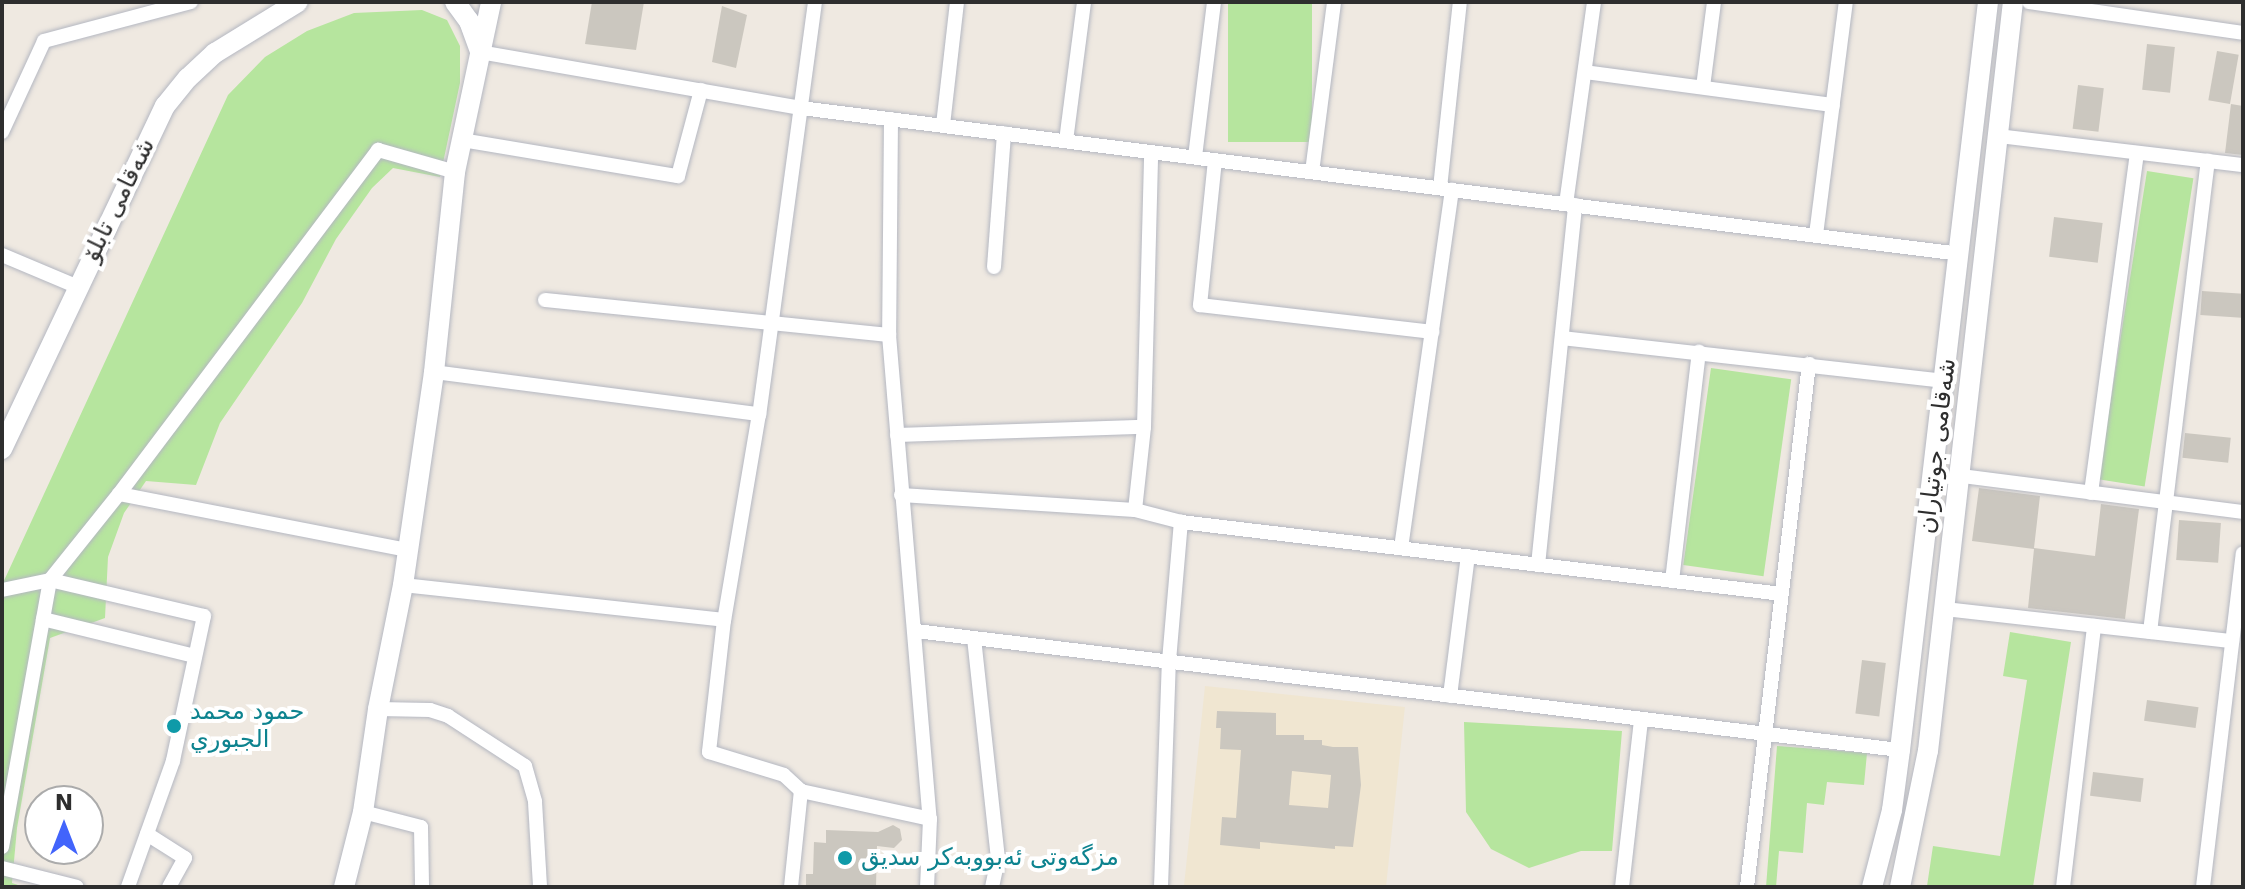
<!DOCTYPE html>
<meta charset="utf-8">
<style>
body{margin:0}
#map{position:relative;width:2245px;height:889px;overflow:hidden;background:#efe9e1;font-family:"DejaVu Sans","Noto Naskh Arabic",sans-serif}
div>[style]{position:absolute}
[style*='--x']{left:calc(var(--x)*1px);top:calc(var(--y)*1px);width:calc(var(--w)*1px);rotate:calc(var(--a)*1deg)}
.education>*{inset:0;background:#f0e6d1;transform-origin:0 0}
.green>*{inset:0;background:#b6e59e;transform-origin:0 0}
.building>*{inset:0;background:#cbc7bf;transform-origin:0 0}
.roads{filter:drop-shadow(0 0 2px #b4b7c1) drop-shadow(0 0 2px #b4b7c1)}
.street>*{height:14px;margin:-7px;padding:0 7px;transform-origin:7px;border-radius:7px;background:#fff}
.secondary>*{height:20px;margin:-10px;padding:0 10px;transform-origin:10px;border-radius:10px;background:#fff}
.dots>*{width:22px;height:22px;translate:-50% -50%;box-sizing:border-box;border:4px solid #fff;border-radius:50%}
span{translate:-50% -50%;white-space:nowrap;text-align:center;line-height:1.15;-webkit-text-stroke:8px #fff;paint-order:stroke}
.street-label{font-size:24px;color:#2e2e2e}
.culture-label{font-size:24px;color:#0d838f}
.left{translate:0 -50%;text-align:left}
.frame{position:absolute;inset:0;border:4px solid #2e2e2e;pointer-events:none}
.north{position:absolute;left:24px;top:785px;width:80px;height:80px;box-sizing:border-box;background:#fff;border:2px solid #ababab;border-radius:50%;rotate:0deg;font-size:22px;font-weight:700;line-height:32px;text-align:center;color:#2e2e2e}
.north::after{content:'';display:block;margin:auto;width:28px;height:36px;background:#4264fb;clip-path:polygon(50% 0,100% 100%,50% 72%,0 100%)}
</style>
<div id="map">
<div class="education">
<div style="left:1205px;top:686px;width:201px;height:202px;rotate:6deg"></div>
</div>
<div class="green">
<div style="left:1228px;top:2px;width:84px;height:140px"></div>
<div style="clip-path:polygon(422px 10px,447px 20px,460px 46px,460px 83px,440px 177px,393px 168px,372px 188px,336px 239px,302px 303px,220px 423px,196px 485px,146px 481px,124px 513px,108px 557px,105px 618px,50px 638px,17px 828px,12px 883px,24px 887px,2px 887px,2px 585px,228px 95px,265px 57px,307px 31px,354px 13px)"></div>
<div style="left:2147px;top:171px;width:47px;height:312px;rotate:9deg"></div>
<div style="left:1711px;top:368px;width:81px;height:199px;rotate:8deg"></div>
<div style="clip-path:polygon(2010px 632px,2071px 642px,2033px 887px,1927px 886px,1933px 846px,2000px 856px,2027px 680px,2003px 676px)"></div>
<div style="clip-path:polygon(1464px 722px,1622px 731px,1612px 851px,1581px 851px,1529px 868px,1491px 849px,1466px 812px)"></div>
<div style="clip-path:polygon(1777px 746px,1867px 753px,1864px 785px,1827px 782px,1824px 805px,1807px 803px,1803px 853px,1779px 851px,1776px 887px,1766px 887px)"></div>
</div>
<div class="building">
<div style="clip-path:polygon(592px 2px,644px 2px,636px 50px,585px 44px)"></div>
<div style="clip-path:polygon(722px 6px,747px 15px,736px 68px,712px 62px)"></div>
<div style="left:2147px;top:44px;width:28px;height:46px;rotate:6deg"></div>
<div style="left:2217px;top:51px;width:22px;height:50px;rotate:10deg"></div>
<div style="left:2078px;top:85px;width:26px;height:44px;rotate:7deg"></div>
<div style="clip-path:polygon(2231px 104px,2243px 106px,2243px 155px,2225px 153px)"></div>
<div style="left:2054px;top:217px;width:49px;height:40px;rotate:7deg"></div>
<div style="left:2202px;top:291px;width:41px;height:24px;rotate:4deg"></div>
<div style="left:2185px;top:433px;width:46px;height:25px;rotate:6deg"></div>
<div style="clip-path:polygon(1979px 488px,2040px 496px,2034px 548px,2095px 556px,2101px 504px,2139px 509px,2125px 619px,2028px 608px,2034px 549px,1972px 541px)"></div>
<div style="left:2179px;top:520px;width:42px;height:40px;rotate:4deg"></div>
<div style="left:1862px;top:660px;width:24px;height:54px;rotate:7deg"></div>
<div style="left:2147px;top:700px;width:52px;height:21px;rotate:8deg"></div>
<div style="clip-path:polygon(evenodd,1217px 711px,1276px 713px,1276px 735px,1304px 735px,1304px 740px,1322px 740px,1322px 745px,1333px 747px,1358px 747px,1361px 785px,1353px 847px,1335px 846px,1335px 849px,1260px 842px,1260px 849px,1220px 845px,1222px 817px,1236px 818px,1241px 750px,1220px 749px,1221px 728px,1216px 728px,1217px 711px,1292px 771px,1331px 775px,1328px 808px,1289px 805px,1292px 771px)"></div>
<div style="left:2093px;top:772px;width:51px;height:24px;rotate:7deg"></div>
<div style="clip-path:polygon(893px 825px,900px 829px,902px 840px,894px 848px,877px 846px,876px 887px,806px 887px,806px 874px,813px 874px,814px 842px,826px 843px,826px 830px,878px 832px)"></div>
</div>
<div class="roads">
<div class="street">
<div style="--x:815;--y:2;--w:416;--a:97.7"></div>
<div style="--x:759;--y:414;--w:209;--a:99.6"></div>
<div style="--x:724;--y:620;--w:133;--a:96.5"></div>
<div style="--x:709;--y:752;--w:78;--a:17"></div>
<div style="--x:784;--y:775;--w:23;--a:43"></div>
<div style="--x:801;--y:791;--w:132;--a:12.2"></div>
<div style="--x:2029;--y:2;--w:216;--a:8.2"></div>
<div style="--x:480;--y:52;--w:326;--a:9.9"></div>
<div style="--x:801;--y:108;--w:1168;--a:7.18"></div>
<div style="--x:1585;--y:72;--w:250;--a:7.6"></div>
<div style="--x:1703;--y:87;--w:86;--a:-82.6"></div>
<div style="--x:891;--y:119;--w:216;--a:90.5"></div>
<div style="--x:889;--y:335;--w:486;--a:85.2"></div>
<div style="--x:930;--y:819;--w:68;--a:92.5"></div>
<div style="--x:943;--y:125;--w:124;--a:-83.5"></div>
<div style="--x:2;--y:132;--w:100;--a:-65.2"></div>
<div style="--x:44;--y:41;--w:152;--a:-14.9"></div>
<div style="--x:1998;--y:136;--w:247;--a:6.8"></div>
<div style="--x:462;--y:140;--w:219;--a:9.5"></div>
<div style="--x:678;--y:176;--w:89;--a:-75"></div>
<div style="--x:1066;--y:141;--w:140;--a:-82.6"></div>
<div style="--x:1195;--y:157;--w:156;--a:-83"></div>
<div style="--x:1215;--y:160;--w:146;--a:95.9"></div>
<div style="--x:1200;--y:305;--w:234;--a:6.6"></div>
<div style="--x:1312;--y:172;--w:171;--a:-82.6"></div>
<div style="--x:1440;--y:188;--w:187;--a:-83.9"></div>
<div style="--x:1566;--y:204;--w:204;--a:-82.1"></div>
<div style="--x:1816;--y:235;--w:235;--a:-82.7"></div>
<div style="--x:2;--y:255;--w:82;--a:22.8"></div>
<div style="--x:994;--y:267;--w:134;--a:-85.7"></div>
<div style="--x:545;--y:300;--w:346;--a:5.8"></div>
<div style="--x:1562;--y:338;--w:385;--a:6.4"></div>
<div style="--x:434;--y:372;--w:328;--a:7.4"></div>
<div style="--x:897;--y:435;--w:247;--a:-1.9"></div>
<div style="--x:1962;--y:476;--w:283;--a:7.3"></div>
<div style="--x:2091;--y:493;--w:343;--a:-82.3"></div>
<div style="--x:119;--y:494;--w:294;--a:11"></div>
<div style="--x:901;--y:495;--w:234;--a:3.7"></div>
<div style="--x:1135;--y:510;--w:48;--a:14.6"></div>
<div style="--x:1181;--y:522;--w:605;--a:6.83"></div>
<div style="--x:1135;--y:510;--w:83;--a:-83.8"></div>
<div style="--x:1144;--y:427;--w:275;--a:-88.5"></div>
<div style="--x:1401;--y:548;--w:362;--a:-81.9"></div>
<div style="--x:1538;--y:565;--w:362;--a:-84.1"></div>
<div style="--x:1672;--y:581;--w:231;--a:-83.3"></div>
<div style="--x:403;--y:585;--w:323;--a:6.2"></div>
<div style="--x:2;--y:590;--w:49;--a:-11.8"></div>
<div style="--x:50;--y:580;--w:110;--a:-51.3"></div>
<div style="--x:119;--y:494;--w:431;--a:-53"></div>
<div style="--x:378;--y:150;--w:80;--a:15.9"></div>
<div style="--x:1945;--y:609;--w:289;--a:6.4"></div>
<div style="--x:43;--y:619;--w:156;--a:13.7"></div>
<div style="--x:916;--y:631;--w:991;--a:6.9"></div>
<div style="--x:2150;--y:632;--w:475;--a:-83"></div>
<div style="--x:974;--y:638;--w:222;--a:83.8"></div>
<div style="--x:998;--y:859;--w:29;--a:102"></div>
<div style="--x:1450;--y:696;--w:141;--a:-82.7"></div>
<div style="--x:378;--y:709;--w:52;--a:1.1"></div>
<div style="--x:430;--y:710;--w:19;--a:18"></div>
<div style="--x:448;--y:716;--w:92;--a:33"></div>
<div style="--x:525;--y:766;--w:37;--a:74"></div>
<div style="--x:535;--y:802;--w:85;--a:86.6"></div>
<div style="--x:363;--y:812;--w:60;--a:14.5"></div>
<div style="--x:421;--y:827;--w:60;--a:89"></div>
<div style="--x:147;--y:834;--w:45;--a:32.3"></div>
<div style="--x:185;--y:858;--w:33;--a:119"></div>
<div style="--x:2;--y:847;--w:271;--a:-79.8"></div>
<div style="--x:50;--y:580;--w:158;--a:13.2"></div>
<div style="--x:204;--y:616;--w:148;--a:102.1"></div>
<div style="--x:173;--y:761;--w:134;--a:109.7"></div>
<div style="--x:2;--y:868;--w:77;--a:14.2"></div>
<div style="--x:791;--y:887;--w:97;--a:-84.1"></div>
<div style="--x:1161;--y:887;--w:226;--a:-88"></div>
<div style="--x:1169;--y:661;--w:140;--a:-85.1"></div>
<div style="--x:1622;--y:887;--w:169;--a:-83.5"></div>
<div style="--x:1747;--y:887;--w:527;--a:-83.24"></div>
<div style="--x:2063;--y:887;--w:263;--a:-83.2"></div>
<div style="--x:2203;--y:887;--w:336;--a:-83.2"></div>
</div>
<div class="secondary">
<div style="--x:455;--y:2;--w:24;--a:54"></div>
<div style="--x:469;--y:21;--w:32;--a:70"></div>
<div style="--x:2;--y:449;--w:380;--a:-64.6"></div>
<div style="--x:165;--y:106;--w:36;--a:-51"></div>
<div style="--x:188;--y:78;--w:37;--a:-43"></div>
<div style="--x:215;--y:53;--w:97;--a:-31.6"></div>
<div style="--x:344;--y:887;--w:77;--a:-75.8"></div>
<div style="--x:363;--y:812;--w:104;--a:-81.7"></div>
<div style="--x:378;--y:709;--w:126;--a:-78.6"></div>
<div style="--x:403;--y:585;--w:215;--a:-81.7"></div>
<div style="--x:434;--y:372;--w:201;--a:-84"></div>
<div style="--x:455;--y:172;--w:174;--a:-78"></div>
<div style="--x:1872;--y:887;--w:80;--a:-75.4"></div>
<div style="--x:1892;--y:810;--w:61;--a:-82.4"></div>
<div style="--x:1900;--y:750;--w:753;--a:-83.29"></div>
<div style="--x:1900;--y:887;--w:139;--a:-78.4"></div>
<div style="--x:1928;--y:751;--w:754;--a:-83.53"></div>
</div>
</div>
<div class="dots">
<div style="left:174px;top:726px;background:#0f9aa8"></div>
<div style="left:845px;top:858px;background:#0f9aa8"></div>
</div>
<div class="street-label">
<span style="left:119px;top:200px;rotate:-64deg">شەقامی تابلۆ</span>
<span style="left:1937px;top:446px;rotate:-83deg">شەقامی جوتیاران</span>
</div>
<div class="culture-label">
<span class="left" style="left:190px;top:726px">حمود محمد<br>الجبوري</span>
<span class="left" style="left:861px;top:858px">مزگەوتی ئەبووبەکر سدیق</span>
</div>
<div class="frame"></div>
<div class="north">N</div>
</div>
